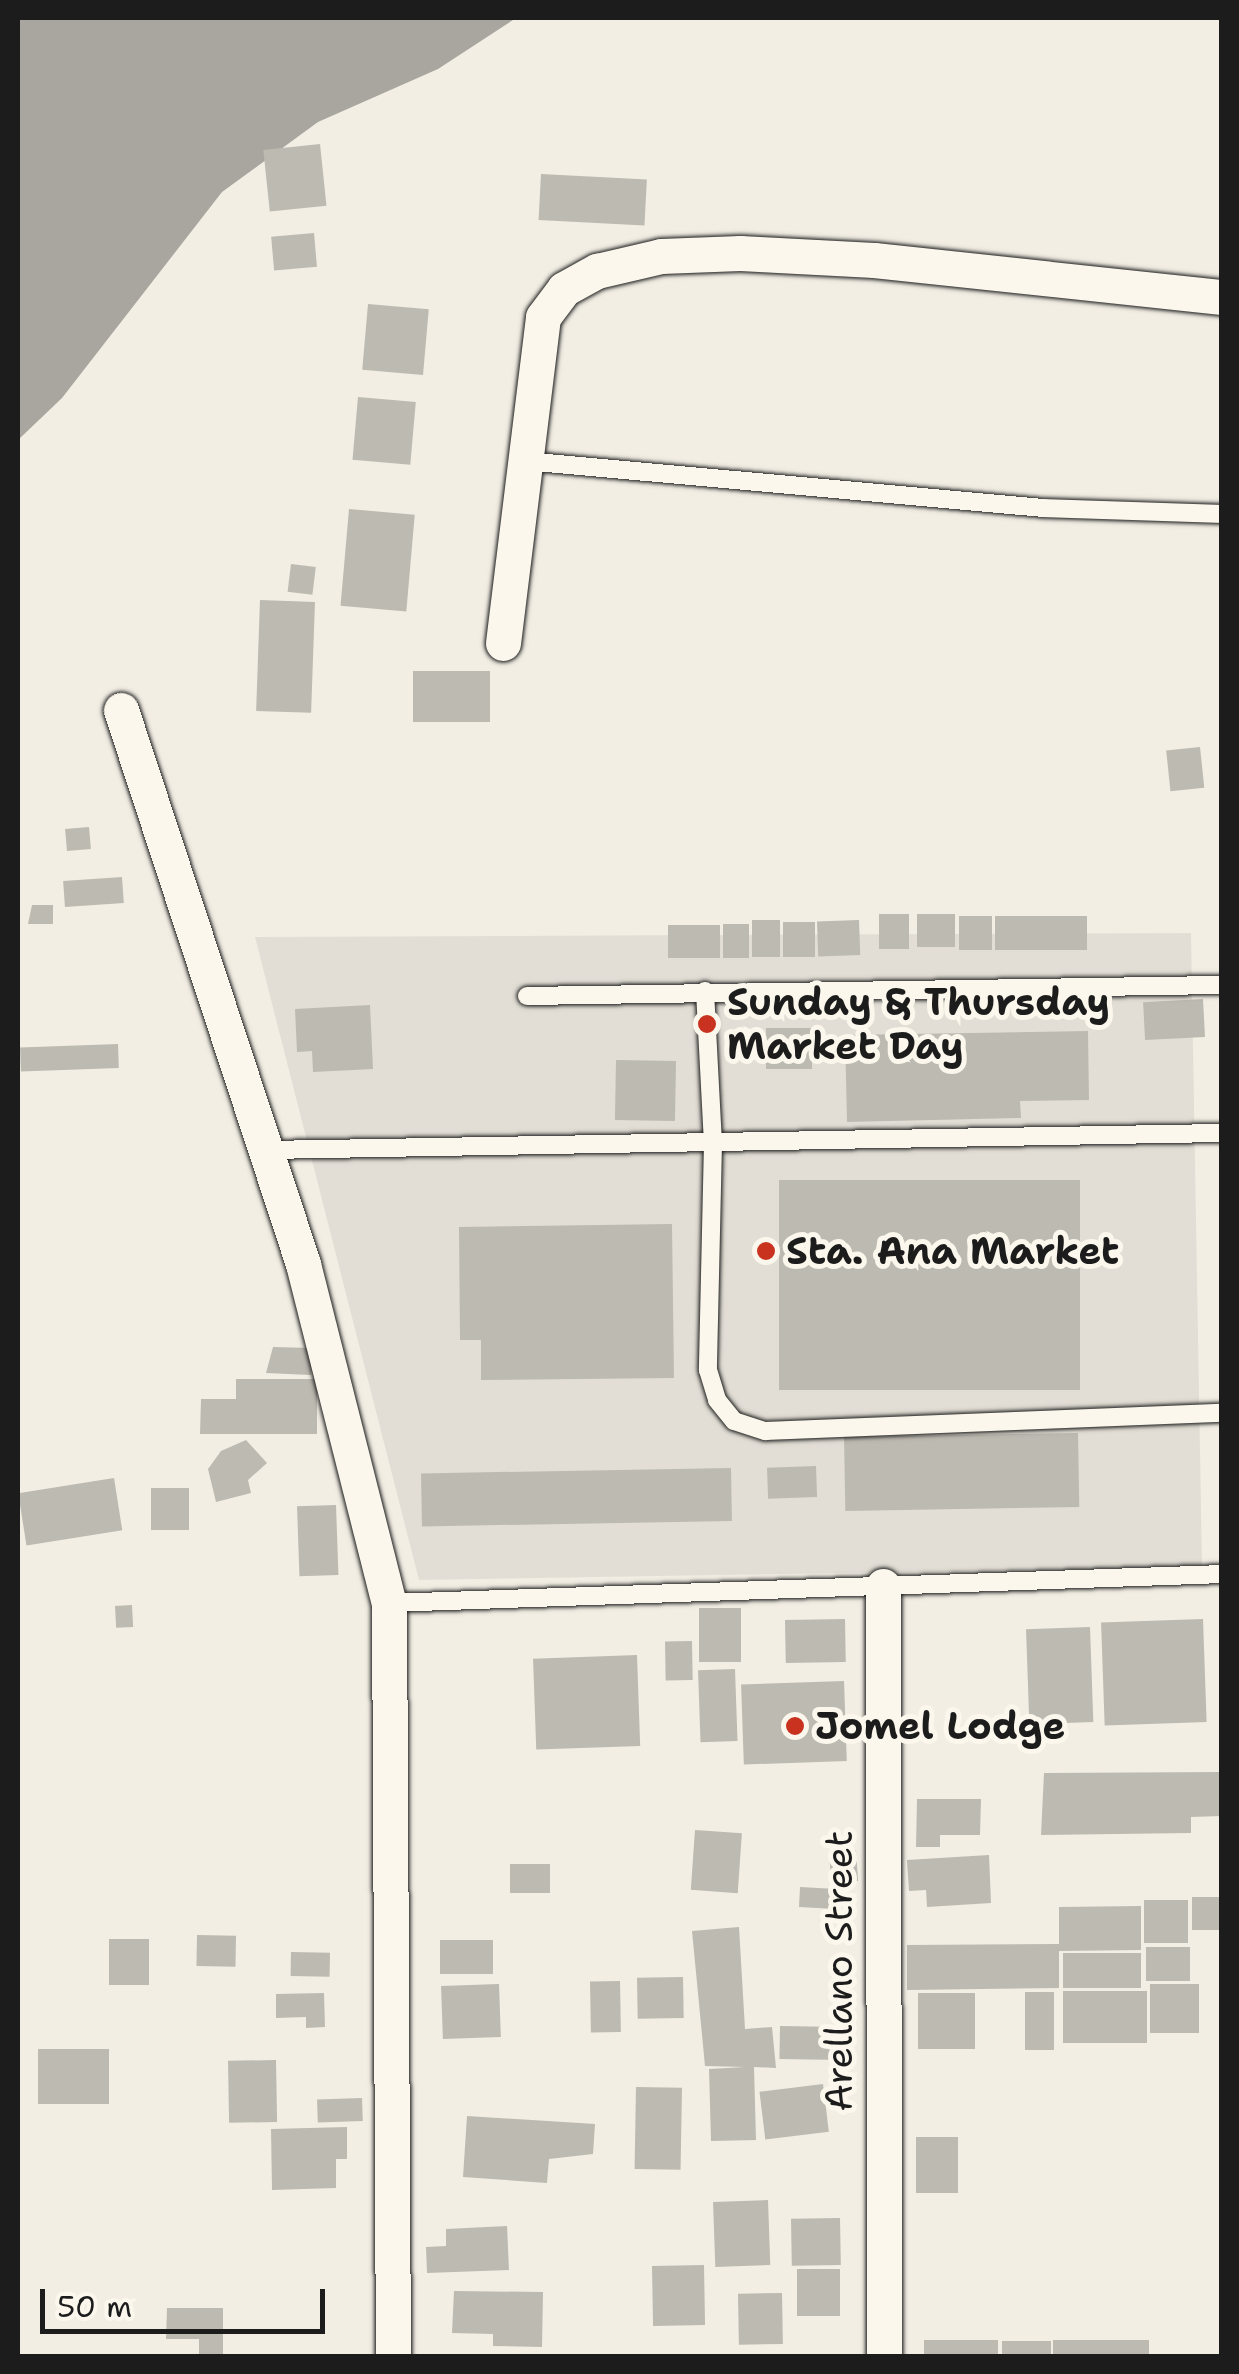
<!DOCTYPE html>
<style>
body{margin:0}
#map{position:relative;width:1239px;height:2374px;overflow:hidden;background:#f2eee4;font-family:"Shantell Sans",sans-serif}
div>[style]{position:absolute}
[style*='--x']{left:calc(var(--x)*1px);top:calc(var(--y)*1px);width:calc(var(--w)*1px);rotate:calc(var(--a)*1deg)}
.built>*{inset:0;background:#e2ded5}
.water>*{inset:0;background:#a9a6a0}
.building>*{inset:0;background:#bdbab1;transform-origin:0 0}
.roads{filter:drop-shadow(0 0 2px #1c1c1c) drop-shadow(0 0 2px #1c1c1c)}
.service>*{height:18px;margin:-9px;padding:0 9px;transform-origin:9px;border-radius:9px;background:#fbf7ec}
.minor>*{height:35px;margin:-17.5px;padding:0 17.5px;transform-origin:17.5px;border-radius:17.5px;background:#fbf7ec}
.dots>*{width:28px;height:28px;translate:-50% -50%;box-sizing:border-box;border:5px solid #fbf7ec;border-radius:50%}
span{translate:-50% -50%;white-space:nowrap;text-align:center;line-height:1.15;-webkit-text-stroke:10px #fbf7ec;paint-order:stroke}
.poi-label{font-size:38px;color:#1c1c1c;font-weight:700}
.left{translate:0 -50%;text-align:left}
.street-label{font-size:38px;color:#1c1c1c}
.frame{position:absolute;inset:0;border:20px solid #1c1c1c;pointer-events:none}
.scale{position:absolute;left:40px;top:2289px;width:285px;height:45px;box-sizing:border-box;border:5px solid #1c1c1c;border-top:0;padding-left:12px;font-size:30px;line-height:35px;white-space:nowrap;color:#1c1c1c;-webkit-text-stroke:8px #fbf7ec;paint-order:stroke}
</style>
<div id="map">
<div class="built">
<div style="clip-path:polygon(1191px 933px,1202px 1567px,419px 1580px,255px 937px)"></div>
</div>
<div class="water">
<div style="clip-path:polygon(18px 18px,516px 18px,438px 69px,318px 122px,222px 192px,62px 398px,18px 440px)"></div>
</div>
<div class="building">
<div style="left:320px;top:144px;width:62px;height:57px;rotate:84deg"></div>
<div style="left:541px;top:174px;width:106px;height:46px;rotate:3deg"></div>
<div style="left:314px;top:233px;width:34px;height:43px;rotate:85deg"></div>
<div style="left:368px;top:304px;width:61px;height:66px;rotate:5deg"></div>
<div style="left:358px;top:397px;width:58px;height:63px;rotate:5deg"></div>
<div style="left:349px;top:509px;width:66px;height:97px;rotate:5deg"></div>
<div style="left:291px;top:564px;width:25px;height:28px;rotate:7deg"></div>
<div style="left:260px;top:600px;width:55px;height:111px;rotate:2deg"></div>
<div style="left:413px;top:671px;width:77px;height:51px"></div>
<div style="left:1200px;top:747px;width:41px;height:34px;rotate:84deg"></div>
<div style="left:89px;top:827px;width:22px;height:24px;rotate:85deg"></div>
<div style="left:122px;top:877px;width:26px;height:59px;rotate:86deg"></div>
<div style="clip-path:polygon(32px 905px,53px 905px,53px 924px,28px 924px)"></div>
<div style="left:879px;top:914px;width:30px;height:35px"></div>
<div style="left:917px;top:914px;width:38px;height:33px"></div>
<div style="left:959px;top:916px;width:33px;height:34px"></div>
<div style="left:995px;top:916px;width:92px;height:34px"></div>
<div style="left:752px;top:920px;width:28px;height:37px"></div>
<div style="left:859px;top:920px;width:35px;height:42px;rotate:88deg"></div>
<div style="left:783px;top:922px;width:32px;height:35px"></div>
<div style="left:723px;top:924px;width:26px;height:34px"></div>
<div style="left:668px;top:925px;width:52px;height:33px"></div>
<div style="left:1203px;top:999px;width:38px;height:60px;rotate:87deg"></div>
<div style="clip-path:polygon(370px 1005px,373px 1069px,313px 1072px,312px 1051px,297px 1052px,295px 1009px)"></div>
<div style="left:812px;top:1028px;width:41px;height:46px;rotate:90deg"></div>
<div style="clip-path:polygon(1088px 1031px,1089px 1100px,1020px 1101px,1021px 1118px,847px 1122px,845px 1035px)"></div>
<div style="left:118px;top:1044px;width:24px;height:98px;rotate:88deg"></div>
<div style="left:616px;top:1060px;width:60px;height:60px;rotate:1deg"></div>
<div style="left:1080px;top:1180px;width:210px;height:301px;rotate:90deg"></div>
<div style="clip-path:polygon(672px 1224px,674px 1378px,481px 1380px,481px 1340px,460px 1340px,459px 1227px)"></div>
<div style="clip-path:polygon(273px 1347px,312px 1348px,311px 1375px,266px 1373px)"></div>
<div style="clip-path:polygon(236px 1379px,317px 1379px,317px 1434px,200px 1434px,201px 1399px,236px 1399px)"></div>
<div style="left:1078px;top:1433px;width:74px;height:234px;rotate:89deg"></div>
<div style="clip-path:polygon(246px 1440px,267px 1463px,248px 1480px,251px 1493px,216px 1502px,208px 1469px,221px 1451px)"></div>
<div style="left:816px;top:1466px;width:31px;height:49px;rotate:88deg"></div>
<div style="left:731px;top:1468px;width:53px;height:310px;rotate:89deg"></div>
<div style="left:114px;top:1478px;width:53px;height:97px;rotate:81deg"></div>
<div style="left:151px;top:1488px;width:38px;height:42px"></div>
<div style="left:336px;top:1505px;width:70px;height:39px;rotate:88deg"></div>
<div style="left:132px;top:1605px;width:22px;height:17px;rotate:87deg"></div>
<div style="left:741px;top:1608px;width:54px;height:42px;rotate:90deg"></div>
<div style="left:845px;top:1619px;width:43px;height:60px;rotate:89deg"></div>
<div style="left:1203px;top:1619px;width:103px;height:102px;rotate:88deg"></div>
<div style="left:1090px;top:1627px;width:95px;height:64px;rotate:88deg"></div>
<div style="left:692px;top:1641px;width:39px;height:27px;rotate:89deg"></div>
<div style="left:637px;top:1655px;width:91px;height:104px;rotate:88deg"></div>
<div style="left:735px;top:1669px;width:72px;height:37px;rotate:88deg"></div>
<div style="left:844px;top:1681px;width:80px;height:103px;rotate:88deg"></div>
<div style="clip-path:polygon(1222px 1772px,1222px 1816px,1191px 1817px,1191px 1833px,1041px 1835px,1044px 1773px)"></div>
<div style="clip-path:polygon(917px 1799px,981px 1799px,980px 1835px,940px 1835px,940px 1847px,916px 1847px)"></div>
<div style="left:695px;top:1830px;width:47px;height:60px;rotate:4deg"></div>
<div style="left:856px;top:1850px;width:31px;height:27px;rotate:86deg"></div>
<div style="clip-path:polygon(989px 1855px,991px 1903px,927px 1907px,926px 1890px,909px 1891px,907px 1860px)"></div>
<div style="left:510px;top:1864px;width:40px;height:29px"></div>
<div style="left:836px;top:1889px;width:20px;height:36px;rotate:93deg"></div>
<div style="left:1192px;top:1897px;width:30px;height:33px"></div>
<div style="left:1144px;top:1900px;width:44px;height:43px"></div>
<div style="clip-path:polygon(1141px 1906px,1141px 1950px,1059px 1951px,1059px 1988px,907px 1990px,907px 1945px,1059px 1944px,1059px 1907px)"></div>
<div style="clip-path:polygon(739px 1927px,745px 2029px,772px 2027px,776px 2068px,754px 2067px,756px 2140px,711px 2141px,709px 2069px,745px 2067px,705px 2066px,692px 1931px)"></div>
<div style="left:197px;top:1935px;width:39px;height:31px;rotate:1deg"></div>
<div style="left:149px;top:1939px;width:46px;height:40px;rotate:90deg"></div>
<div style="left:493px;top:1940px;width:34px;height:53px;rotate:90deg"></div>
<div style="left:1190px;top:1947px;width:34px;height:44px;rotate:90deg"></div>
<div style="left:291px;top:1952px;width:39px;height:24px;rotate:1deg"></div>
<div style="left:1063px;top:1953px;width:78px;height:35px"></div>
<div style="left:683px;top:1977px;width:41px;height:46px;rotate:89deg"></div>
<div style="left:620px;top:1981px;width:51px;height:30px;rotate:89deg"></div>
<div style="left:499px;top:1984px;width:53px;height:58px;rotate:88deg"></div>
<div style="left:1199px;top:1984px;width:49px;height:49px;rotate:90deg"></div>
<div style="left:1063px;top:1991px;width:84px;height:52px"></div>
<div style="left:1025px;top:1992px;width:29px;height:58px"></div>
<div style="clip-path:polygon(324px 1993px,325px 2027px,306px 2028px,306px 2017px,276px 2018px,276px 1994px)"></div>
<div style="left:918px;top:1993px;width:57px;height:56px"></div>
<div style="left:780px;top:2026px;width:62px;height:33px;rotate:1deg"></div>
<div style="left:38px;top:2049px;width:71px;height:55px"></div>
<div style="left:276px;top:2060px;width:62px;height:48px;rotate:89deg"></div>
<div style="left:823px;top:2084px;width:48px;height:64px;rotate:83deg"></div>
<div style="left:636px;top:2087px;width:46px;height:82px;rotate:1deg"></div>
<div style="left:362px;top:2098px;width:23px;height:45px;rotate:88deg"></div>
<div style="clip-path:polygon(467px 2116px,595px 2124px,593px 2154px,549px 2159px,547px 2183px,463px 2177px)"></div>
<div style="clip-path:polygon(347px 2127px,347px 2159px,336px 2159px,336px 2188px,272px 2190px,271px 2129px)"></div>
<div style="left:958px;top:2137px;width:56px;height:42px;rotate:90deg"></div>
<div style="left:768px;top:2200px;width:65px;height:55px;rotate:88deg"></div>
<div style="left:840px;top:2218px;width:47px;height:49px;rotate:89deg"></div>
<div style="clip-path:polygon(507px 2226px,509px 2270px,427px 2273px,426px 2247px,446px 2246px,446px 2229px)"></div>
<div style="left:704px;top:2265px;width:60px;height:52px;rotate:89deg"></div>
<div style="left:797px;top:2269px;width:43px;height:47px"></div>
<div style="clip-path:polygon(454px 2291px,543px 2292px,542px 2347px,493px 2346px,493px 2334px,452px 2333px)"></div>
<div style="left:782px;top:2293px;width:51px;height:44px;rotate:89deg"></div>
<div style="clip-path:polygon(167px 2308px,223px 2308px,223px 2355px,199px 2356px,199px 2339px,166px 2339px)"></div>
<div style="left:998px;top:2340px;width:16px;height:74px;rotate:90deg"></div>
<div style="left:1149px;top:2340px;width:16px;height:96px;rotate:90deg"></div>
<div style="left:1051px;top:2341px;width:15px;height:49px;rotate:90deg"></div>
</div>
<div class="roads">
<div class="service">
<div style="--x:525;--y:461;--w:520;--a:5.18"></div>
<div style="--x:1043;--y:508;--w:179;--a:1.9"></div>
<div style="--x:705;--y:991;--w:152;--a:87"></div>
<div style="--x:713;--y:1143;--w:227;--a:91.3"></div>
<div style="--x:708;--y:1370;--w:31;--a:73"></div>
<div style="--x:717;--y:1400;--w:27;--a:51"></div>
<div style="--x:734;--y:1421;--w:33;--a:18"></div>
<div style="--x:765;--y:1431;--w:457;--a:-2.3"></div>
<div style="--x:527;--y:996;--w:695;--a:-0.91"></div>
<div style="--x:266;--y:1150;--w:956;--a:-1.02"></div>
<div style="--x:389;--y:1603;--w:834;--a:-1.99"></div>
</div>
<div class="minor">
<div style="--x:503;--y:643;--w:328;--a:-83"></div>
<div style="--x:543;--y:317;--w:35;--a:-53"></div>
<div style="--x:564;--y:289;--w:38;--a:-29"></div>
<div style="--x:597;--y:271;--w:66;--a:-13.2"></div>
<div style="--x:661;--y:256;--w:79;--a:-2.2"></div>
<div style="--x:740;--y:253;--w:134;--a:3"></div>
<div style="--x:874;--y:260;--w:350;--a:6.1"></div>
<div style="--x:121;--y:710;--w:583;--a:71.81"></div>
<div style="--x:303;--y:1264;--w:350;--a:75.8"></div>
<div style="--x:389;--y:1603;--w:753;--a:89.7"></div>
<div style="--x:883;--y:1586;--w:770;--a:89.93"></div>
</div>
</div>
<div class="dots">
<div style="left:707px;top:1024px;background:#c8321e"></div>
<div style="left:766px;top:1251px;background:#c8321e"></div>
<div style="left:795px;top:1726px;background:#c8321e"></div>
</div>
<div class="poi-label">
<span class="left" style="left:727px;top:1024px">Sunday &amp; Thursday<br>Market Day</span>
<span class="left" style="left:786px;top:1251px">Sta. Ana Market</span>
<span class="left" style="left:815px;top:1726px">Jomel Lodge</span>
</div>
<div class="street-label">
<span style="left:839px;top:1971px;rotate:-90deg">Arellano Street</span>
</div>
<div class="frame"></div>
<div class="scale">50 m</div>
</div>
